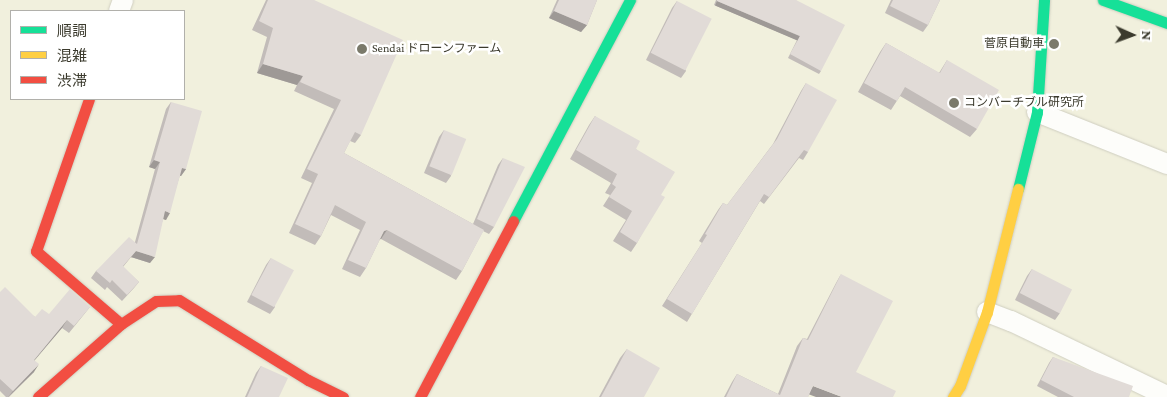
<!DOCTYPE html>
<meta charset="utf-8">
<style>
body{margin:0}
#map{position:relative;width:1167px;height:397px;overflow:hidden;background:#f1f0dd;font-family:"Crimson Pro","Noto Sans JP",serif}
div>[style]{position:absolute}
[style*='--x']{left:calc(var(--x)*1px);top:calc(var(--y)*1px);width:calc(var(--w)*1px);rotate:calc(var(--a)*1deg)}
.roads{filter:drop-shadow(0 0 1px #cfcec0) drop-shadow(0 0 1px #cfcec0)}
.street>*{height:20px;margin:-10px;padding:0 10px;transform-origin:10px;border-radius:10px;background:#fdfdfa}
.fast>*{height:11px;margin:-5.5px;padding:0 5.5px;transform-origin:5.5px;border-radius:5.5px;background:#16e098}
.slow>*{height:11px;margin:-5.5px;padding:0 5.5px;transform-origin:5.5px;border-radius:5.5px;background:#ffcf43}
.jam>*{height:11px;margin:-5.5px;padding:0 5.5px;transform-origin:5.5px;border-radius:5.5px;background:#f24e42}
.wall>*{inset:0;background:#c2bcb9}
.shaded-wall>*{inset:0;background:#9e9996;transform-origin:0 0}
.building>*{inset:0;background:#e1dbd7;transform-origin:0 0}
.dots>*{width:14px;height:14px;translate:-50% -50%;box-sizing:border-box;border:2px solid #fff;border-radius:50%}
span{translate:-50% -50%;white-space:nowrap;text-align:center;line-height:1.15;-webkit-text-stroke:5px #fff;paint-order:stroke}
.poi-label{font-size:12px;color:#3b3a2d}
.right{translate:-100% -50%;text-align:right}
.left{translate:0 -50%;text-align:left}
.legend{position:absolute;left:10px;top:10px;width:175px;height:90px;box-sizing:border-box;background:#fff;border:1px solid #b1b0ab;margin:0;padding:6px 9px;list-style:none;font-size:15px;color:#3b3a2d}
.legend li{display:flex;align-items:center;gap:10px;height:25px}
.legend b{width:25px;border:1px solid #b1b0ab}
.north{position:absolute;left:1107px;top:10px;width:50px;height:50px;-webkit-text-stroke:4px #fff;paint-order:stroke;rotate:92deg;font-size:14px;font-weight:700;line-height:20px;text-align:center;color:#3b3a2d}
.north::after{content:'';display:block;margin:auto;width:18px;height:22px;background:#3b3a2d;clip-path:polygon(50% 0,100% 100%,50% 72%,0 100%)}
</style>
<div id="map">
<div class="roads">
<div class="street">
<div style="--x:119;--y:11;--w:12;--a:-70"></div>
<div style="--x:1037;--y:112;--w:140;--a:21.8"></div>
<div style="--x:987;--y:312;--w:26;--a:21"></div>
<div style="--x:1011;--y:321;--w:173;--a:25.7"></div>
</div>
<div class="fast">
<div style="--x:1103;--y:0;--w:68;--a:19.8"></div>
<div style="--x:1018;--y:189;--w:79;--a:-76.1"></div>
<div style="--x:1037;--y:112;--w:112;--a:-86.4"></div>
<div style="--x:513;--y:221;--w:250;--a:-62.1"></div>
</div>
<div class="slow">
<div style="--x:953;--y:397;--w:13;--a:-58"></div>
<div style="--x:960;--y:386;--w:79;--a:-70"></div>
<div style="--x:987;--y:312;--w:127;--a:-75.9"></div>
</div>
<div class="jam">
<div style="--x:89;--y:99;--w:161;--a:109.2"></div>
<div style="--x:36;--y:251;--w:112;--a:40.7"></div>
<div style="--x:38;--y:397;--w:111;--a:-41.3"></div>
<div style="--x:121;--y:324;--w:42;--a:-33.3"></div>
<div style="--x:156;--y:301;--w:23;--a:-2"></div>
<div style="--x:179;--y:300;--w:152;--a:31.8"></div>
<div style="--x:308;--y:380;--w:39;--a:26"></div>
<div style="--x:420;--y:397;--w:199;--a:-62.1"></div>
</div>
</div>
<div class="wall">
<div style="clip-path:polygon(266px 0,314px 0,361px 135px,355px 143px,350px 141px,344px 153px,473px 224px,498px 165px,503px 158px,494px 227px,489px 234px,483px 231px,462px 271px,456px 280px,381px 239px,380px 239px,366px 268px,360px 277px,342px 269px,360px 230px,331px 215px,321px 236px,315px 245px,289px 233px,312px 183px,301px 178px,334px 109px,294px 91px,297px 85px,257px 73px,267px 37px,252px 30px)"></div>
<div style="clip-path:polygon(557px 0,597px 0,587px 25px,581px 32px,549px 18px)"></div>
<div style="clip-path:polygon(716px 0,796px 0,821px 71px,819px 74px,788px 58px,797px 40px,714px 5px)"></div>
<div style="clip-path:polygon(891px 0,940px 0,928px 25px,923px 32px,885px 13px)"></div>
<div style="clip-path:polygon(677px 1px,686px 71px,681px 78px,646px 60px,672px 8px)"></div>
<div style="clip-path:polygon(886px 43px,939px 73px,947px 60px,977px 129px,970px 137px,900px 96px,891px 110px,858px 92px,880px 52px)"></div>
<div style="clip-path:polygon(806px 83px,808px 152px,803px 160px,799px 158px,764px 204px,760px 201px,687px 322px,662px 306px,702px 243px,699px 241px,718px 210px,723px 203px,727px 205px,773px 144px,801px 91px)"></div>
<div style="clip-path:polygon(171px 102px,186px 169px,181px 176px,180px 175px,166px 220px,163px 219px,150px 263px,131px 257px,123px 267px,139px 282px,134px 288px,122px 301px,107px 287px,105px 290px,91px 278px,96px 271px,135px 242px,155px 169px,149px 167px,166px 109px)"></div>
<div style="clip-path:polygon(595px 116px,636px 149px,661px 195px,637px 243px,631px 252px,613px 241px,626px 220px,603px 206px,610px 195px,605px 193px,611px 183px,570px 159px,589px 125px)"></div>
<div style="clip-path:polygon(444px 130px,451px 176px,446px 183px,424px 173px,439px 137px)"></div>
<div style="clip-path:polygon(271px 258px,275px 307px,270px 314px,247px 302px,266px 265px)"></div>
<div style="clip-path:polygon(1032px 269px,1060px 313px,1055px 320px,1015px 300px,1027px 276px)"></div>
<div style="clip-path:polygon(841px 274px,809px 394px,808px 397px,724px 397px,732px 382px,737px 374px,778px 394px,797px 346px,803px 338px,807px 339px,836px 283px)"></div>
<div style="clip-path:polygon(0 292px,35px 317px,90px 307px,69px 333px,62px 328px,34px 360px,34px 372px,9px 397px,6px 397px,0 391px)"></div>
<div style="clip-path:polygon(627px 349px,644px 397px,599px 397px,620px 358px)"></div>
<div style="clip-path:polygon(1053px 357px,1129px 397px,1058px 397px,1037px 386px,1049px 363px)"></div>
<div style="clip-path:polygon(261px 366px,279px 397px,245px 397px,256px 373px)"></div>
</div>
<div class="shaded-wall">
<div style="left:717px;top:1px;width:90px;height:5px;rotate:23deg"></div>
<div style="clip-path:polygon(554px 11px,587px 25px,581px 32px,549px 18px)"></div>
<div style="clip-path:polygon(263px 64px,303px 76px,297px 85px,257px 73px)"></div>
<div style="clip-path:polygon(154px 160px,160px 162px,155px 169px,149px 167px)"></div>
<div style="clip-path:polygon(182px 168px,186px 169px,181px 176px,177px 175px)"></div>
<div style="clip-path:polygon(165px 211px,170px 213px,166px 220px,160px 218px)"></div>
<div style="clip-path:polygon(387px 230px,381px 239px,378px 240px,384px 231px)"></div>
<div style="clip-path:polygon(136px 251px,155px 257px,150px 263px,131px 257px,118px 273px)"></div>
<div style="clip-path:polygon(67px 320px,62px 328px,29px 367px,34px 360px)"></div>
<div style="clip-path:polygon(39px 364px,34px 372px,8px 397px,13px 391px)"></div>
<div style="clip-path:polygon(813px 386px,842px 397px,816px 397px,808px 394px)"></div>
</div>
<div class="building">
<div style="clip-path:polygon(268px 0,314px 0,403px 40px,361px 135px,355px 132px,344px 153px,484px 230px,462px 271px,387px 230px,384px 231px,366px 268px,348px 260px,366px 222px,335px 205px,321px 236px,295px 224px,318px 174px,307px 169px,341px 100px,300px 82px,303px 76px,263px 64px,273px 28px,259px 21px)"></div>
<div style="clip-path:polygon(559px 0,597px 0,587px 25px,554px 11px)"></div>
<div style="clip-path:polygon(717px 0,796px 0,845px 25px,821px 71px,790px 54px,800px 36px,717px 1px)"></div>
<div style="clip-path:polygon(893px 0,940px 0,928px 25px,890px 6px)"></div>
<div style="left:677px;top:1px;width:39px;height:58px;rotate:27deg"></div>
<div style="clip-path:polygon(886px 43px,940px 73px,947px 60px,999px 90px,977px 129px,905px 87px,897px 101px,864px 83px)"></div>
<div style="clip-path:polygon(806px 83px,837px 100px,808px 152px,804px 150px,769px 197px,764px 194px,692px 314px,667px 299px,707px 235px,705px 234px,723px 203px,727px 205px,777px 139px)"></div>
<div style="clip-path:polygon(171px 102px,202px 111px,186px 169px,182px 168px,170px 213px,165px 211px,155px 257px,136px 251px,123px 266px,139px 282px,127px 295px,112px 280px,110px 283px,96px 271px,129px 237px,137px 244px,160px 162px,154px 160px)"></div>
<div style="clip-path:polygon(595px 116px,640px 141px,636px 149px,675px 172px,661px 195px,665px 197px,637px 243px,620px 232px,632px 211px,609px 197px,616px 187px,612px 184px,617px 174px,576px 150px)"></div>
<div style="left:444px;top:130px;width:24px;height:39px;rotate:22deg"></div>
<div style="clip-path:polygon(503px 158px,525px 167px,494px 227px,477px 219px)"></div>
<div style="left:271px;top:258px;width:26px;height:42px;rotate:28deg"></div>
<div style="left:1032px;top:269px;width:45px;height:27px;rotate:27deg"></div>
<div style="clip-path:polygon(841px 274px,893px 301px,856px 372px,896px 391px,893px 397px,842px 397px,813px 386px,808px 397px,726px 397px,737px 374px,780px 395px,803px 338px,808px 340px)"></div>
<div style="clip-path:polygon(5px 287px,35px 317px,42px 309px,49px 314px,70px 289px,90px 307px,74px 326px,67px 320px,34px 360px,39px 364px,13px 391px,0 379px,0 292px)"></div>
<div style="clip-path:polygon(627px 349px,660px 368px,644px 397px,601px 397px)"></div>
<div style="clip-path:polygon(1053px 357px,1133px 386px,1129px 397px,1074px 397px,1041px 380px)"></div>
<div style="clip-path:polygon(261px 366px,288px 378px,279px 397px,247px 397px)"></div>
</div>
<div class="dots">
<div style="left:1054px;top:44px;background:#7b7a6b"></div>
<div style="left:362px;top:49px;background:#7b7a6b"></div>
<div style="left:954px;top:103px;background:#7b7a6b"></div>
</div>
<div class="poi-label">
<span class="right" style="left:1044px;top:44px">菅原自動車</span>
<span class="left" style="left:372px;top:49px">Sendai ドローンファーム</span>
<span class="left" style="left:964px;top:103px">コンバーチブル研究所</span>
</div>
<ul class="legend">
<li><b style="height:6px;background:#16e098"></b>順調</li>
<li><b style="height:6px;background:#ffcf43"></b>混雑</li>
<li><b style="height:6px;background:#f24e42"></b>渋滞</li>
</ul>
<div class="north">N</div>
</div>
